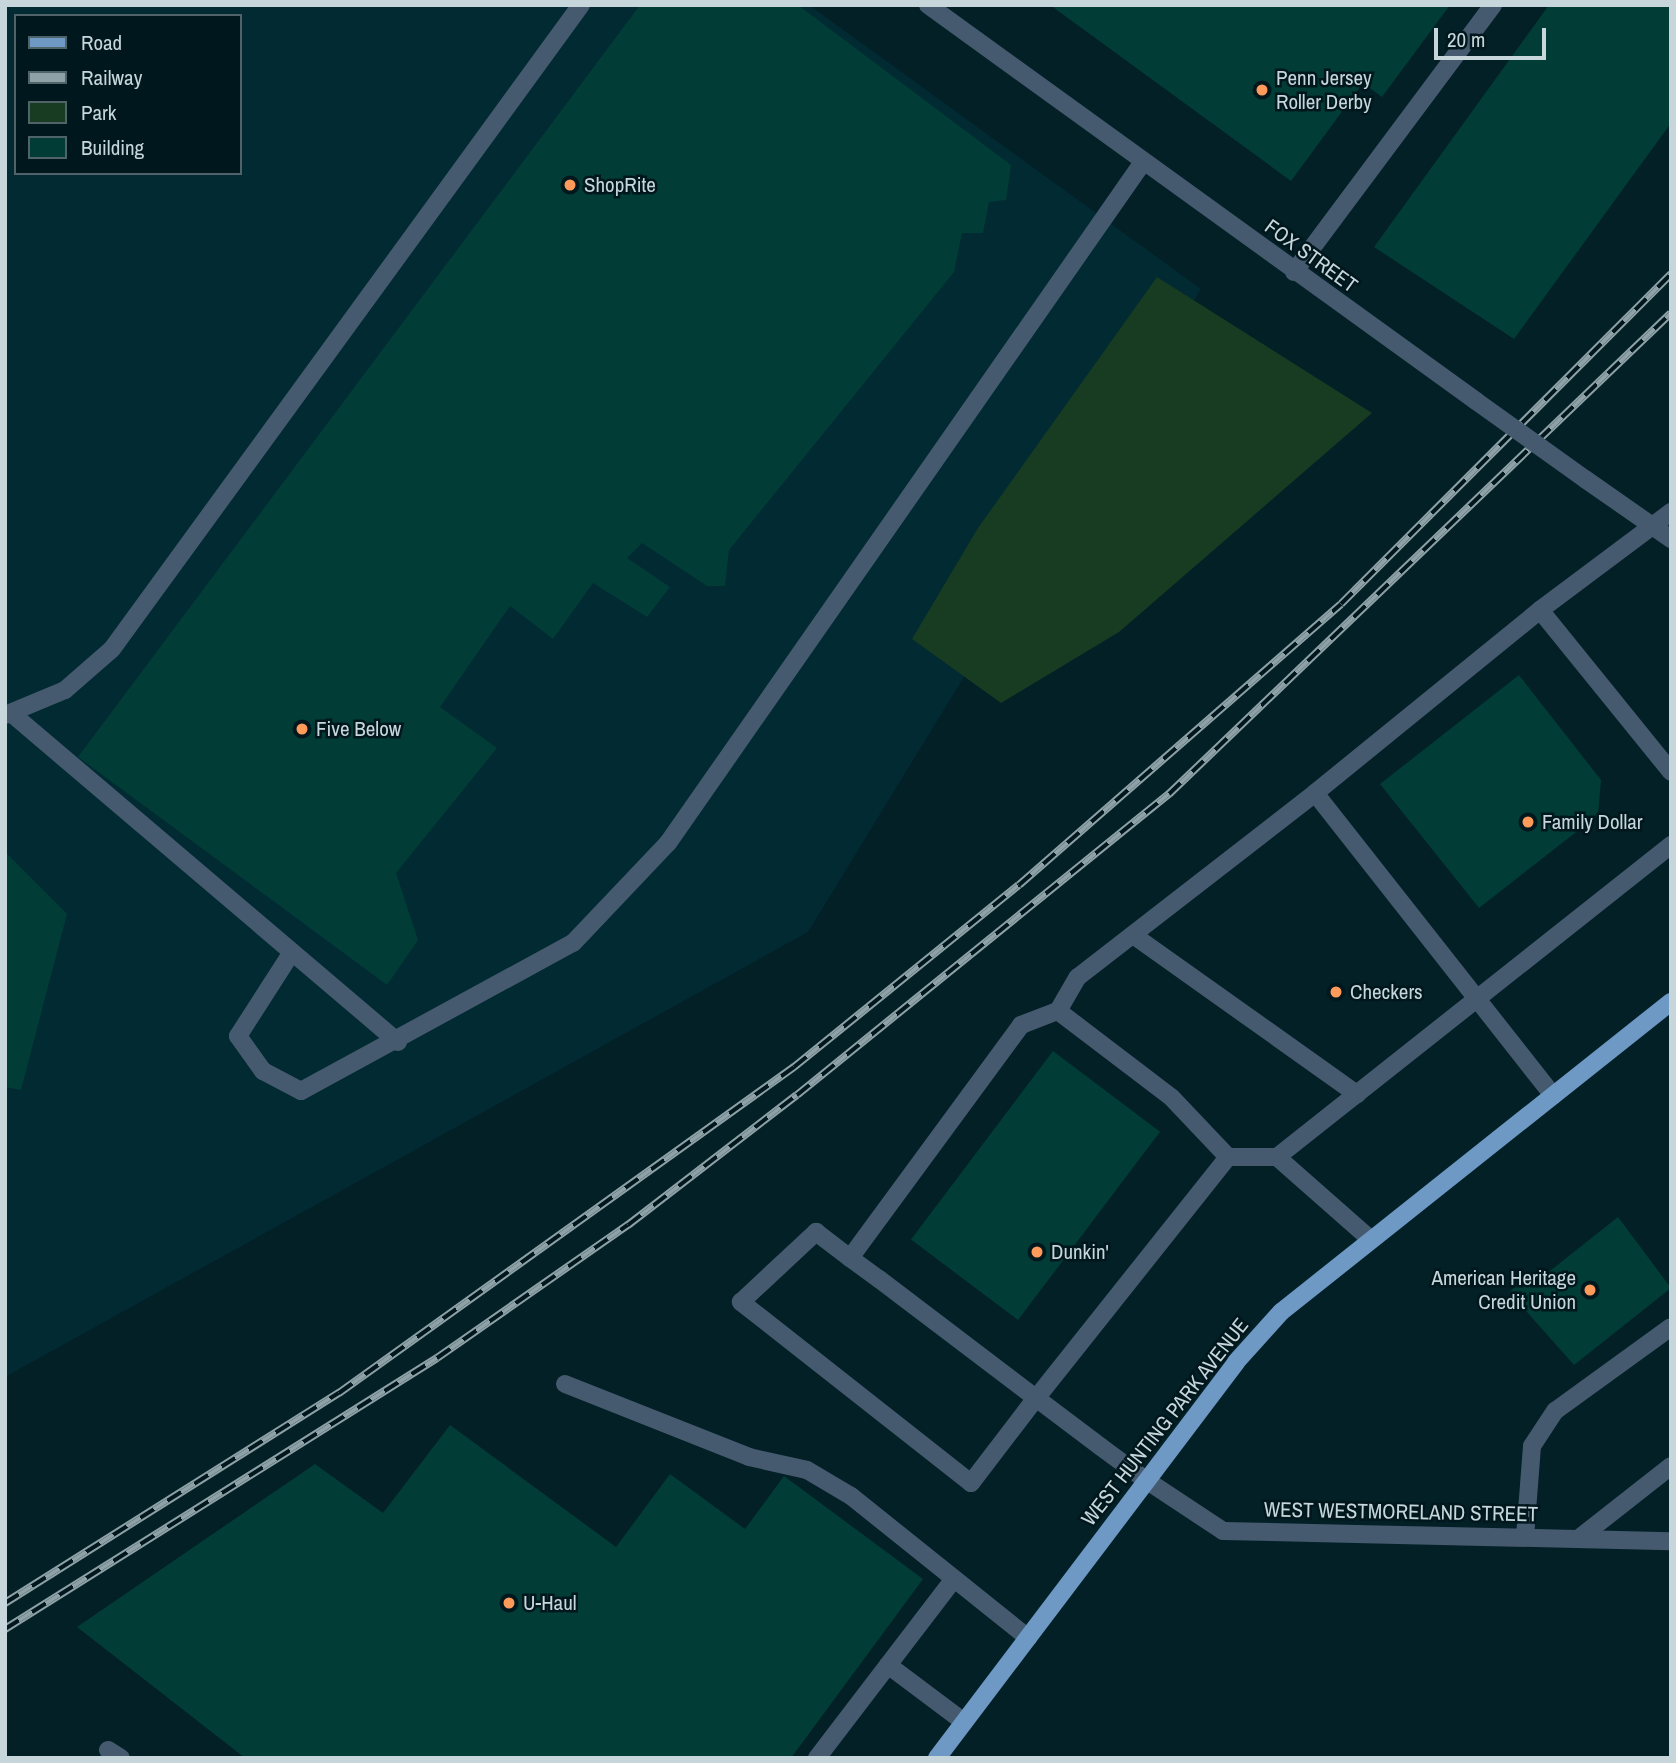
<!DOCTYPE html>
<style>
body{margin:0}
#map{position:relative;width:1676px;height:1763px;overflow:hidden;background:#032027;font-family:"Archivo Narrow",sans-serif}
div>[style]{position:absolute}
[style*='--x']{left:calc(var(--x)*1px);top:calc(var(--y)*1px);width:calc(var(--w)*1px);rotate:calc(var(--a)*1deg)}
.built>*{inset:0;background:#012a33}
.green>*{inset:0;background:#183c22}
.building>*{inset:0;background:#013c36;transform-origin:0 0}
.service>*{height:18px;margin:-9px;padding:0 9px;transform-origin:9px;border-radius:9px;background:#465a6f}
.minor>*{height:18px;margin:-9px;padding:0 9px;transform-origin:9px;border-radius:9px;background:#465a6f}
.tertiary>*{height:18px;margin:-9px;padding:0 9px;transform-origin:9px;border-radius:9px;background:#465a6f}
.primary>*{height:18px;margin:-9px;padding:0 9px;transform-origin:9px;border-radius:9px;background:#6e99c4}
.rail>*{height:8px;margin-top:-4px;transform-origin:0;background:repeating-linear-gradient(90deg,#00171d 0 16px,#8da1a6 0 32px);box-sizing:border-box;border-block:2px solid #8da1a6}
.tertiary-bridge>*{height:18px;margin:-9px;padding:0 9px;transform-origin:9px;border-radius:9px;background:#465a6f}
.dots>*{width:19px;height:19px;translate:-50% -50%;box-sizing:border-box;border:4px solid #00171d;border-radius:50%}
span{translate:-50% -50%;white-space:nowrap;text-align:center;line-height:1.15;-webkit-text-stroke:5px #00171d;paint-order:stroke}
.poi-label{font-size:21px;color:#c6d6da}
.left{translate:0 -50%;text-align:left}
.right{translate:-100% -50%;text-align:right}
.street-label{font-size:21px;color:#c6d6da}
.frame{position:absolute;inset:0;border:7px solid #c6d6da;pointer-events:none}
.legend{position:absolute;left:14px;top:14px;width:228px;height:161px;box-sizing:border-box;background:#00171d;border:2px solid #4f6369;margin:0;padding:9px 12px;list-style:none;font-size:21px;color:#c6d6da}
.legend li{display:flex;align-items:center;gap:14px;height:35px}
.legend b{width:35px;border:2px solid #4f6369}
.scale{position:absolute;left:1434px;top:28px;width:112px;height:32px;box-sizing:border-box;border:4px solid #c6d6da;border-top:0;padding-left:9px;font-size:21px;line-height:24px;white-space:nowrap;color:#c6d6da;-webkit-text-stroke:5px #00171d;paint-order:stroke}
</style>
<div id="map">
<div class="built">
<div style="clip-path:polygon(evenodd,5px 5px,809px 5px,1201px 289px,808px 932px,5px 1377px,5px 5px,16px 16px,240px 16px,240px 173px,16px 173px,16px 16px)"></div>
</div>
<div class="green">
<div style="clip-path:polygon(1157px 277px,1372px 413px,1119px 632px,1001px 703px,912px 639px,978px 528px)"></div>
</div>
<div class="building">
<div style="clip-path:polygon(640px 5px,798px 5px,1011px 165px,1006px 200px,989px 202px,983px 233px,962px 233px,954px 272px,729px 550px,725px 586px,707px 586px,642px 543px,627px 558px,670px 587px,647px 617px,593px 583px,553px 639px,510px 606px,440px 707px,497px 748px,396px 873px,418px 940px,387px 985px,78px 757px)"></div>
<div style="clip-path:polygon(1050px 5px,1450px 5px,1382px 97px,1363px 83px,1291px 181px)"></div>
<div style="clip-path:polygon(1549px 5px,1671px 5px,1671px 123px,1514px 339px,1374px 247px)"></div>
<div style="clip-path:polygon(1519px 675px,1601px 780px,1598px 815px,1479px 908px,1380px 784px)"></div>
<div style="clip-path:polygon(5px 852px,67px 914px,21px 1090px,5px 1087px)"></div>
<div style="left:1053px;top:1051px;width:134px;height:236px;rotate:37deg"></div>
<div style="clip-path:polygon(1618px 1217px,1671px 1288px,1574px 1365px,1509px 1292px,1535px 1271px,1541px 1278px)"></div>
<div style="clip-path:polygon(450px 1425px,616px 1547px,670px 1474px,745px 1529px,784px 1476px,923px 1579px,791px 1758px,245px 1758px,77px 1627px,315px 1464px,383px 1513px)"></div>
</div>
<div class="service">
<div style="--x:1294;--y:272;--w:333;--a:-53.3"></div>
<div style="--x:1540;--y:610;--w:164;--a:-36.8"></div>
<div style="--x:11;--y:713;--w:508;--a:40.37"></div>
<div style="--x:5;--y:715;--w:65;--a:-22.6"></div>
<div style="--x:65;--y:690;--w:62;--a:-41.1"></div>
<div style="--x:112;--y:649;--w:797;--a:-53.94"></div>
<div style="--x:1315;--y:793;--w:290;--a:-39.1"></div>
<div style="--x:1540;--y:610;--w:208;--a:51"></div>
<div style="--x:1133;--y:935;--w:275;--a:35.4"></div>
<div style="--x:292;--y:952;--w:100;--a:122.7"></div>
<div style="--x:238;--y:1036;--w:43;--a:54.5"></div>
<div style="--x:263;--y:1071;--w:43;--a:27.8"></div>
<div style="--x:301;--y:1091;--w:310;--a:-28.6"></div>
<div style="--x:573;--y:943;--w:138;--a:-46.5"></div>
<div style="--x:668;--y:843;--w:830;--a:-55.1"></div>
<div style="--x:1058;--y:1011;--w:39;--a:-60"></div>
<div style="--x:1078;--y:977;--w:300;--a:-37.8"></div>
<div style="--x:1315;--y:793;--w:385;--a:51.8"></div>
<div style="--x:1228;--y:1157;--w:49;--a:0"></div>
<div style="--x:1277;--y:1157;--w:123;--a:41.4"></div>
<div style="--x:1277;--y:1157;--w:503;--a:-38.37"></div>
<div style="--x:850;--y:1258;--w:289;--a:-53.7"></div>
<div style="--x:1021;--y:1025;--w:40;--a:-21"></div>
<div style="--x:1058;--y:1011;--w:143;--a:37.3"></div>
<div style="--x:1172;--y:1098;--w:81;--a:46.5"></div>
<div style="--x:1228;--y:1157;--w:308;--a:128.5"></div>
<div style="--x:1036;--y:1398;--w:107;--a:127.4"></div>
<div style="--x:971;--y:1483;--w:293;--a:-141.8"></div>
<div style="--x:741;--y:1302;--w:103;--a:-43"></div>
<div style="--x:816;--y:1232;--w:43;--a:37.4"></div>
<div style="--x:850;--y:1258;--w:36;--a:36"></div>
<div style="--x:879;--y:1279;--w:197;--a:37.2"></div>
<div style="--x:1036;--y:1398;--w:81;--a:37"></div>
<div style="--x:1101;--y:1447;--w:56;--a:36.3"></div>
<div style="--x:565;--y:1384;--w:198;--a:21.6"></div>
<div style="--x:749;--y:1457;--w:59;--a:12.6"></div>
<div style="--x:807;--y:1470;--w:51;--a:30.6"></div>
<div style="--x:851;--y:1496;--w:227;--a:38.7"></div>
<div style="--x:1525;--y:1537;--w:91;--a:-85.6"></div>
<div style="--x:1532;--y:1446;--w:42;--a:-56.7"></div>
<div style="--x:1555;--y:1411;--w:143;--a:-35.9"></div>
<div style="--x:888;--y:1665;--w:95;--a:36.9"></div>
<div style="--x:108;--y:1750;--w:15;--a:32"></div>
<div style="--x:817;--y:1758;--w:225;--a:-52.6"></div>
</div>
<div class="minor">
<div style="--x:1146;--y:1480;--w:92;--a:33.5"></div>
<div style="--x:1223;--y:1531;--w:448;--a:1.3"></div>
<div style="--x:1578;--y:1539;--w:118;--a:-38.1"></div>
</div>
<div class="tertiary">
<div style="--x:928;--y:5;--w:676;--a:35.85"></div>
<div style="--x:1585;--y:479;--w:105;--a:34.9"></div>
</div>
<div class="primary">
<div style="--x:937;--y:1758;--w:496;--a:-52.9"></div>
<div style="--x:1236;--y:1362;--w:67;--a:-48"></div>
<div style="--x:1281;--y:1312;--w:498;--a:-38.5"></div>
</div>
<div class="rail">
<div style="--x:5;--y:1603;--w:395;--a:-32.2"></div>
<div style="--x:339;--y:1393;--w:560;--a:-35.62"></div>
<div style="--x:794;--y:1067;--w:289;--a:-39"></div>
<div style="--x:1019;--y:885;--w:427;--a:-41.1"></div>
<div style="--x:1341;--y:604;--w:467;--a:-45"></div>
<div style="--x:5;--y:1629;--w:510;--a:-32.1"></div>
<div style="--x:437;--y:1358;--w:233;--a:-34.9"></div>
<div style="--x:628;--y:1225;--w:213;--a:-37.6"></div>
<div style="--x:797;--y:1095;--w:479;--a:-39"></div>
<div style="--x:1169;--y:794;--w:695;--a:-43.78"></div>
</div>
<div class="tertiary-bridge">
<div style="--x:1476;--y:401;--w:134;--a:35.6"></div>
</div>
<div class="dots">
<div style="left:1262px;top:90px;background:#ff9b5a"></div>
<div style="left:570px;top:185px;background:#ff9b5a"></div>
<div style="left:302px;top:729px;background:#ff9b5a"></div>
<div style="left:1528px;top:822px;background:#ff9b5a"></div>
<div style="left:1336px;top:992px;background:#ff9b5a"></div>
<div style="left:1037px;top:1252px;background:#ff9b5a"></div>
<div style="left:1590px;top:1290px;background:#ff9b5a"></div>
<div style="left:509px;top:1603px;background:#ff9b5a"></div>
</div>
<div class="poi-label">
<span class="left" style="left:1276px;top:90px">Penn Jersey<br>Roller Derby</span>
<span class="left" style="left:584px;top:185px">ShopRite</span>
<span class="left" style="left:316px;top:729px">Five Below</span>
<span class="left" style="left:1542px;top:822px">Family Dollar</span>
<span class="left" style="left:1350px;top:992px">Checkers</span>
<span class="left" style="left:1051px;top:1252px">Dunkin'</span>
<span class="right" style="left:1576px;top:1290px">American Heritage<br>Credit Union</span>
<span class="left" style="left:523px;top:1603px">U-Haul</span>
</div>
<div class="street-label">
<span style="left:1311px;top:256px;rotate:36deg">FOX STREET</span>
<span style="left:1165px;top:1422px;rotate:-52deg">WEST HUNTING PARK AVENUE</span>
<span style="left:1401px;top:1512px;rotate:1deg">WEST WESTMORELAND STREET</span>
</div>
<div class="frame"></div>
<ul class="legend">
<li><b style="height:9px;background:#6e99c4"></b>Road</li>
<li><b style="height:9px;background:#8da1a6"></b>Railway</li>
<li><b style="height:19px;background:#183c22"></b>Park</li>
<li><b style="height:19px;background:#013c36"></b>Building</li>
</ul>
<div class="scale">20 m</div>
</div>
